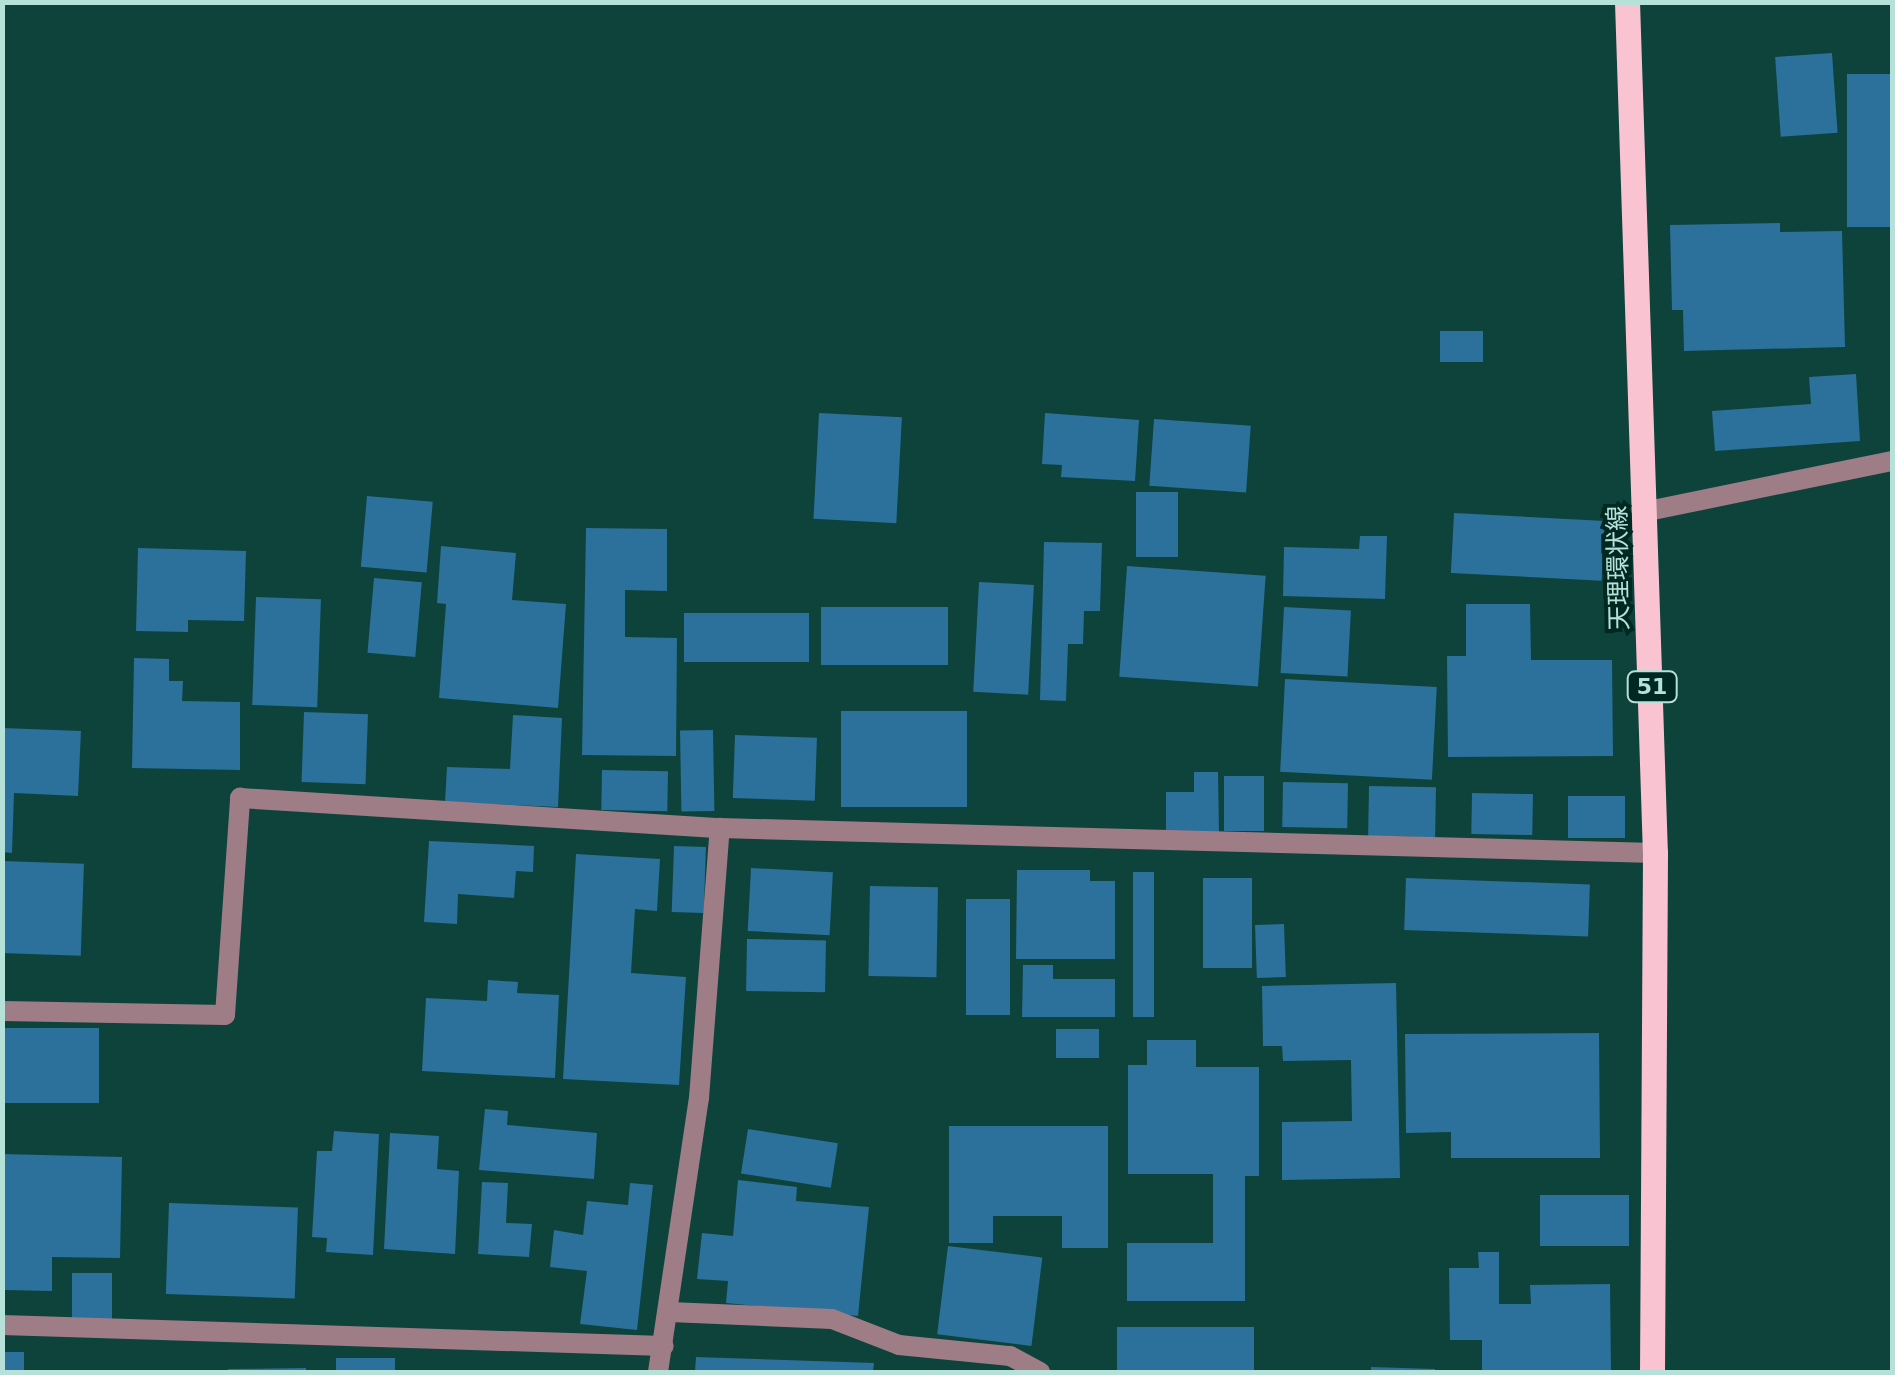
<!DOCTYPE html>
<meta charset="utf-8">
<style>
body{margin:0}
#map{position:relative;width:1895px;height:1375px;overflow:hidden;background:#0d433b;font-family:"DejaVu Sans","Noto Sans JP",sans-serif}
div>[style]{position:absolute}
[style*='--x']{left:calc(var(--x)*1px);top:calc(var(--y)*1px);width:calc(var(--w)*1px);rotate:calc(var(--a)*1deg)}
.building>*{inset:0;background:#2c709c;transform-origin:0 0}
.minor>*{height:20px;margin:-10px;padding:0 10px;transform-origin:10px;border-radius:10px;background:#9e7d86}
.primary>*{height:25px;margin:-12.5px;padding:0 12.5px;transform-origin:12.5px;border-radius:12.5px;background:#fac3d2}
span{translate:-50% -50%;white-space:nowrap;text-align:center;line-height:1.15;-webkit-text-stroke:8px #002822;paint-order:stroke}
.shield-label span{padding:2px 8px;background:#002822;border:2px solid;border-radius:8px;-webkit-text-stroke-width:0}
.shield-label{font-size:22px;color:#b6e1d8;font-weight:700}
.street-label{font-size:25px;color:#b6e1d8}
.frame{position:absolute;inset:0;border:5px solid #b6e1d8;pointer-events:none}
</style>
<div id="map">
<div class="building">
<div style="left:1832px;top:53px;width:80px;height:57px;rotate:86deg"></div>
<div style="left:1892px;top:74px;width:153px;height:45px;rotate:90deg"></div>
<div style="clip-path:polygon(1780px 223px,1780px 232px,1842px 231px,1845px 347px,1684px 351px,1683px 310px,1672px 310px,1670px 225px)"></div>
<div style="left:1440px;top:331px;width:43px;height:31px"></div>
<div style="clip-path:polygon(1856px 374px,1860px 441px,1715px 451px,1712px 411px,1811px 404px,1809px 377px)"></div>
<div style="left:819px;top:413px;width:83px;height:106px;rotate:3deg"></div>
<div style="clip-path:polygon(1045px 413px,1139px 420px,1135px 481px,1061px 477px,1062px 465px,1042px 464px)"></div>
<div style="left:1154px;top:419px;width:97px;height:67px;rotate:4deg"></div>
<div style="left:1136px;top:492px;width:42px;height:65px"></div>
<div style="left:367px;top:496px;width:66px;height:71px;rotate:5deg"></div>
<div style="left:1454px;top:513px;width:151px;height:60px;rotate:3deg"></div>
<div style="clip-path:polygon(586px 528px,667px 529px,667px 591px,625px 590px,625px 637px,677px 638px,676px 756px,582px 755px)"></div>
<div style="clip-path:polygon(1360px 536px,1387px 536px,1385px 599px,1283px 596px,1284px 547px,1359px 549px)"></div>
<div style="clip-path:polygon(1044px 542px,1102px 543px,1100px 611px,1084px 611px,1083px 644px,1068px 644px,1066px 701px,1040px 700px)"></div>
<div style="clip-path:polygon(441px 546px,516px 553px,512px 600px,566px 604px,558px 708px,439px 698px,446px 604px,437px 603px)"></div>
<div style="clip-path:polygon(138px 548px,246px 551px,244px 621px,188px 620px,188px 632px,136px 631px)"></div>
<div style="left:1127px;top:566px;width:139px;height:111px;rotate:4deg"></div>
<div style="left:374px;top:578px;width:48px;height:75px;rotate:5deg"></div>
<div style="left:979px;top:582px;width:55px;height:110px;rotate:3deg"></div>
<div style="left:256px;top:597px;width:65px;height:108px;rotate:2deg"></div>
<div style="clip-path:polygon(1466px 604px,1530px 604px,1531px 660px,1612px 660px,1613px 756px,1448px 757px,1447px 656px,1466px 656px)"></div>
<div style="left:821px;top:607px;width:127px;height:58px"></div>
<div style="left:1284px;top:607px;width:67px;height:66px;rotate:3deg"></div>
<div style="left:684px;top:613px;width:125px;height:49px"></div>
<div style="clip-path:polygon(134px 658px,169px 659px,169px 681px,183px 681px,182px 701px,240px 702px,240px 770px,132px 768px)"></div>
<div style="left:1285px;top:679px;width:152px;height:93px;rotate:3deg"></div>
<div style="left:841px;top:711px;width:126px;height:96px"></div>
<div style="left:304px;top:712px;width:64px;height:70px;rotate:2deg"></div>
<div style="clip-path:polygon(513px 715px,562px 718px,558px 807px,445px 802px,447px 767px,510px 769px)"></div>
<div style="clip-path:polygon(2px 728px,81px 731px,78px 796px,14px 793px,12px 853px,2px 852px)"></div>
<div style="left:713px;top:730px;width:81px;height:33px;rotate:89deg"></div>
<div style="left:735px;top:735px;width:82px;height:63px;rotate:2deg"></div>
<div style="left:602px;top:770px;width:66px;height:40px;rotate:1deg"></div>
<div style="clip-path:polygon(1194px 772px,1218px 772px,1219px 832px,1166px 833px,1166px 792px,1194px 792px)"></div>
<div style="left:1224px;top:776px;width:40px;height:55px"></div>
<div style="left:1283px;top:782px;width:65px;height:45px;rotate:1deg"></div>
<div style="left:1369px;top:786px;width:67px;height:50px;rotate:1deg"></div>
<div style="left:1472px;top:793px;width:61px;height:41px;rotate:1deg"></div>
<div style="left:1568px;top:796px;width:57px;height:42px"></div>
<div style="clip-path:polygon(429px 841px,534px 846px,533px 872px,516px 871px,514px 898px,458px 894px,457px 924px,424px 922px)"></div>
<div style="left:674px;top:846px;width:32px;height:66px;rotate:2deg"></div>
<div style="clip-path:polygon(576px 854px,660px 859px,657px 911px,635px 909px,631px 973px,686px 977px,679px 1085px,563px 1079px)"></div>
<div style="left:2px;top:861px;width:82px;height:92px;rotate:2deg"></div>
<div style="left:751px;top:868px;width:82px;height:63px;rotate:3deg"></div>
<div style="clip-path:polygon(1017px 870px,1090px 870px,1090px 881px,1115px 881px,1115px 959px,1016px 959px)"></div>
<div style="left:1133px;top:872px;width:21px;height:145px"></div>
<div style="left:1203px;top:878px;width:49px;height:90px"></div>
<div style="left:1406px;top:878px;width:184px;height:52px;rotate:2deg"></div>
<div style="left:870px;top:886px;width:68px;height:90px;rotate:1deg"></div>
<div style="left:966px;top:899px;width:44px;height:116px"></div>
<div style="left:1284px;top:924px;width:53px;height:29px;rotate:88deg"></div>
<div style="left:747px;top:939px;width:79px;height:52px;rotate:1deg"></div>
<div style="clip-path:polygon(1023px 965px,1053px 965px,1053px 979px,1115px 979px,1115px 1017px,1022px 1017px)"></div>
<div style="clip-path:polygon(488px 980px,518px 982px,517px 993px,559px 995px,555px 1078px,422px 1071px,426px 998px,487px 1001px)"></div>
<div style="clip-path:polygon(1396px 983px,1400px 1178px,1282px 1180px,1282px 1122px,1352px 1121px,1351px 1060px,1283px 1061px,1282px 1046px,1263px 1046px,1262px 986px)"></div>
<div style="left:2px;top:1028px;width:97px;height:75px"></div>
<div style="left:1099px;top:1029px;width:29px;height:43px;rotate:90deg"></div>
<div style="clip-path:polygon(1599px 1033px,1600px 1158px,1451px 1158px,1451px 1132px,1406px 1133px,1405px 1034px)"></div>
<div style="clip-path:polygon(1147px 1040px,1196px 1040px,1196px 1067px,1259px 1067px,1259px 1176px,1245px 1176px,1245px 1301px,1127px 1301px,1127px 1243px,1213px 1243px,1213px 1174px,1128px 1174px,1128px 1065px,1147px 1065px)"></div>
<div style="clip-path:polygon(485px 1109px,508px 1111px,507px 1125px,597px 1133px,594px 1179px,479px 1170px)"></div>
<div style="clip-path:polygon(949px 1126px,1108px 1126px,1108px 1248px,1062px 1248px,1062px 1216px,993px 1216px,993px 1243px,949px 1243px)"></div>
<div style="left:748px;top:1129px;width:91px;height:45px;rotate:9deg"></div>
<div style="clip-path:polygon(334px 1131px,379px 1134px,373px 1255px,326px 1252px,327px 1238px,312px 1237px,317px 1151px,332px 1151px)"></div>
<div style="clip-path:polygon(390px 1133px,439px 1136px,437px 1169px,459px 1171px,455px 1254px,384px 1249px)"></div>
<div style="clip-path:polygon(2px 1154px,122px 1157px,120px 1258px,52px 1257px,52px 1291px,5px 1290px)"></div>
<div style="clip-path:polygon(738px 1180px,797px 1187px,796px 1201px,869px 1207px,858px 1316px,726px 1303px,728px 1281px,697px 1279px,702px 1233px,733px 1236px)"></div>
<div style="clip-path:polygon(482px 1182px,508px 1183px,506px 1223px,532px 1224px,529px 1257px,478px 1254px)"></div>
<div style="clip-path:polygon(630px 1183px,653px 1185px,637px 1330px,580px 1324px,587px 1271px,550px 1267px,554px 1230px,583px 1235px,587px 1201px,628px 1205px)"></div>
<div style="left:1540px;top:1195px;width:89px;height:51px"></div>
<div style="left:169px;top:1203px;width:129px;height:91px;rotate:2deg"></div>
<div style="left:948px;top:1246px;width:95px;height:89px;rotate:7deg"></div>
<div style="clip-path:polygon(1478px 1252px,1499px 1252px,1499px 1304px,1531px 1304px,1530px 1285px,1610px 1284px,1611px 1372px,1482px 1372px,1482px 1340px,1450px 1340px,1449px 1268px,1479px 1268px)"></div>
<div style="left:72px;top:1273px;width:40px;height:48px"></div>
<div style="left:1117px;top:1327px;width:137px;height:45px"></div>
<div style="left:2px;top:1352px;width:22px;height:20px"></div>
<div style="clip-path:polygon(696px 1357px,874px 1363px,873px 1372px,695px 1372px)"></div>
<div style="left:336px;top:1358px;width:59px;height:14px"></div>
<div style="clip-path:polygon(1371px 1367px,1435px 1369px,1435px 1372px,1371px 1372px)"></div>
<div style="clip-path:polygon(306px 1368px,306px 1372px,228px 1372px,228px 1369px)"></div>
</div>
<div class="minor">
<div style="--x:1648;--y:511;--w:249;--a:-11.6"></div>
<div style="--x:2;--y:1011;--w:223;--a:1"></div>
<div style="--x:225;--y:1015;--w:218;--a:-86"></div>
<div style="--x:240;--y:798;--w:481;--a:3.6"></div>
<div style="--x:720;--y:828;--w:935;--a:1.53"></div>
<div style="--x:670;--y:1312;--w:162;--a:2.5"></div>
<div style="--x:832;--y:1319;--w:72;--a:21.2"></div>
<div style="--x:899;--y:1345;--w:112;--a:5.7"></div>
<div style="--x:1010;--y:1356;--w:34;--a:28"></div>
<div style="--x:2;--y:1325;--w:662;--a:1.82"></div>
<div style="--x:658;--y:1372;--w:277;--a:-81.5"></div>
<div style="--x:699;--y:1098;--w:271;--a:-85.6"></div>
</div>
<div class="primary">
<div style="--x:1627;--y:2;--w:851;--a:88.12"></div>
<div style="--x:1655;--y:853;--w:519;--a:90.33"></div>
</div>
<div class="shield-label">
<span style="left:1652px;top:687px">51</span>
</div>
<div class="street-label">
<span style="left:1619px;top:568px;rotate:-91deg">天理環状線</span>
</div>
<div class="frame"></div>
</div>
